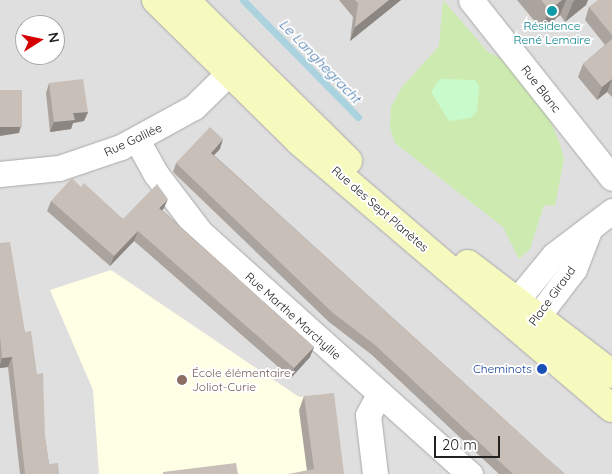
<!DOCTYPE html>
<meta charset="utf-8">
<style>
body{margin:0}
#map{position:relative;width:612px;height:474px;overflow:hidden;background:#f2efe9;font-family:Quicksand,sans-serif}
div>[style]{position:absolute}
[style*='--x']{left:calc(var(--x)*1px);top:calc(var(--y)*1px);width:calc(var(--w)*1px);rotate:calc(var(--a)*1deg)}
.residential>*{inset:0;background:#e0dfdf}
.education>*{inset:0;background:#ffffe5}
.grass>*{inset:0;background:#cdebb0}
.park>*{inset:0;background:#c8facc}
.stream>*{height:7px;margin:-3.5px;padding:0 3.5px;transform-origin:3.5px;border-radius:3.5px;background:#aad3df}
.roads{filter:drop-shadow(0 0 1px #a9a9a9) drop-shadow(0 0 1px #a9a9a9)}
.street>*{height:25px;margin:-12.5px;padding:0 12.5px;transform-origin:12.5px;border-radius:12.5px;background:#fff}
.secondary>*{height:28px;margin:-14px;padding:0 14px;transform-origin:14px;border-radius:14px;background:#f7fabf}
.wall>*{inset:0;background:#aba49e}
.shaded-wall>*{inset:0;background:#8b8681}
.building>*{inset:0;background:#c7bfb8;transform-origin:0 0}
.dots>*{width:14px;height:14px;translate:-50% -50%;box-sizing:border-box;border:2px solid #fff;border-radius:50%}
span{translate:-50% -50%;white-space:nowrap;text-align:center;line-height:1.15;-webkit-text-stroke:4px #fff;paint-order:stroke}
.culture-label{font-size:12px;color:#0d838f}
.street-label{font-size:12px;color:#222}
.transit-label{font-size:12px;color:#164399}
.right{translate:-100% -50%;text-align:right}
.education-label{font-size:12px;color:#785e54}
.left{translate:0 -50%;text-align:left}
.water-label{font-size:14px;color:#4a7aab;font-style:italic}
.north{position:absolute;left:15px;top:15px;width:50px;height:50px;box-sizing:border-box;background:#fff;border:1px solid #a7a7a7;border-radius:50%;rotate:80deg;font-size:14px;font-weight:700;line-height:20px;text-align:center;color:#222}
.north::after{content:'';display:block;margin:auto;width:18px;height:22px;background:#d40000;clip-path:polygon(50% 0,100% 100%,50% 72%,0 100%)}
.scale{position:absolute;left:434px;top:436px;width:66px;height:22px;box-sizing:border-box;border:2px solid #222;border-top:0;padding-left:6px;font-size:15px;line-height:18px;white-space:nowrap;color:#222;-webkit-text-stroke:4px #fff;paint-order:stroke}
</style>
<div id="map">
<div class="residential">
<div style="clip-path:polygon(evenodd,0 0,612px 0,612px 474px,0 474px,0 0,25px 25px,55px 25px,55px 55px,25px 55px,25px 25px)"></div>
</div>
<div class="education">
<div style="clip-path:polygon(111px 270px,299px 397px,322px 394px,334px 474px,99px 474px,93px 390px,50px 290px)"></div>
</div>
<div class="grass">
<div style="clip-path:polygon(443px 0,488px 52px,504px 60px,548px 116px,559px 141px,564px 159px,555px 206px,544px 205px,530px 249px,519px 259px,503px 227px,395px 143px,390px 128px,391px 107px,402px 87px,439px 46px)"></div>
</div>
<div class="park">
<div style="clip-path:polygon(440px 79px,475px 80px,479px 86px,477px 111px,471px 118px,449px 121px,431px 92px)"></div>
</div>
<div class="stream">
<div style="--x:243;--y:0;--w:164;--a:45.5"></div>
</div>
<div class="roads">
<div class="street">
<div style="--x:471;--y:0;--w:227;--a:51.6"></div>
<div style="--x:137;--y:140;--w:39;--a:61"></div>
<div style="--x:156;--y:174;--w:73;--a:52.8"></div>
<div style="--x:200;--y:232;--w:363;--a:41.9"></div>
<div style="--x:0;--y:174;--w:59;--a:-5.8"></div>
<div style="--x:59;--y:168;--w:65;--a:-18.7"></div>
<div style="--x:121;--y:147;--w:83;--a:-28.7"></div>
<div style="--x:194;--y:107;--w:69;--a:-44.4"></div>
<div style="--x:503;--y:317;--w:80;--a:-50.6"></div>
<div style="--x:554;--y:255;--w:73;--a:-37.2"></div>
<div style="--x:525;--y:333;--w:81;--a:-52.6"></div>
<div style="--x:574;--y:269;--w:44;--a:-68.7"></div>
<div style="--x:375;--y:474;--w:59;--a:-96.8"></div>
<div style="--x:368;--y:415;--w:24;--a:-62"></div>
</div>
<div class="secondary">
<div style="--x:156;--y:0;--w:201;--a:44.6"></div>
<div style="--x:299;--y:141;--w:411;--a:40.5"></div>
<div style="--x:185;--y:0;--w:229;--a:44.6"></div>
<div style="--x:468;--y:264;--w:181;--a:37.4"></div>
</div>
</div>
<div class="wall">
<div style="clip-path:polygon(339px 0,401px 0,350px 41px,353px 17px)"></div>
<div style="clip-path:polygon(517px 0,588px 0,586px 5px,565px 22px,560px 15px,542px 30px)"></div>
<div style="clip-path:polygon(612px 0,612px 97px,607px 92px,597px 100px,578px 77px,583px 64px,605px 45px,585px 20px,589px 7px)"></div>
<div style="clip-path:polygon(49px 83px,88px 112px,84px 121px,73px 123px,71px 129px,50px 132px,46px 93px)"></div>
<div style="clip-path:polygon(220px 149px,214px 155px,550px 461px,565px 474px,499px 474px,372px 355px,329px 322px,173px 172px,176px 163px)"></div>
<div style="clip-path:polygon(81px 187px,123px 219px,164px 208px,162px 210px,314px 347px,310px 357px,291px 378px,134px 241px,110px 266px,47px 211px,51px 201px)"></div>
<div style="clip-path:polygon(0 243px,25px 332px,45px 437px,49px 464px,59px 474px,20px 474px,8px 367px,0 368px)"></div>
<div style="clip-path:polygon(304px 396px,344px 474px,307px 471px,299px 410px)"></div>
</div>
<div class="shaded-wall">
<div style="clip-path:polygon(389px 0,401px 0,350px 41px,355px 27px)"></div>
<div style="clip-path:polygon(562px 0,566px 0,560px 15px,542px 30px,549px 10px)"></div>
<div style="clip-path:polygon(575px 0,588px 0,586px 5px,565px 22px,573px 2px)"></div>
<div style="clip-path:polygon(612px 79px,607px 92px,597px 100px,602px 87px)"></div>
<div style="clip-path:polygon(88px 112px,84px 121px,73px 123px,71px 129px,50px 132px,54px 122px,73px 113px)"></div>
<div style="clip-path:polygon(22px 123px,19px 133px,0 136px,0 127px)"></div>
<div style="clip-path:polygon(223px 139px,220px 149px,207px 162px,211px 153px)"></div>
<div style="clip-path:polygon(168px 199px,164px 208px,156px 218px,159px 208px)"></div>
<div style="clip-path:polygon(138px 231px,134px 241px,110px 266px,114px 256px)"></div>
<div style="clip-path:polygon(314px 347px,310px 357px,291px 378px,294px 368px)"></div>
<div style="clip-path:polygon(12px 357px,8px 367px,0 368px,0 365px,2px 358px)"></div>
</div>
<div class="building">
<div style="clip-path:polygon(355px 0,389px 0,355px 27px,358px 3px)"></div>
<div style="clip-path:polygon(541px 0,562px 0,549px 10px)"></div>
<div style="clip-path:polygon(598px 0,612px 0,612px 35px,589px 7px)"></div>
<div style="clip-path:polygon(612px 39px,612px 79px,602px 87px,583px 64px)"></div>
<div style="clip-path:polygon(83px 79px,88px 112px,73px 113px,75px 120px,54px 122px,49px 83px)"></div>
<div style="left:0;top:90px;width:22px;height:37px"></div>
<div style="clip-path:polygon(210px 127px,223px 139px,211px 153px,550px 461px,565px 474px,513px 474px,375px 345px,333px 313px,176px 163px)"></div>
<div style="clip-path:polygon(72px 178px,81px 187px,84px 183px,123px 219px,157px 184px,168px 199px,159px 208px,314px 347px,294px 368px,138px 231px,114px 256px,51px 201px)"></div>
<div style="clip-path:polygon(10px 242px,25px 332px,31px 331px,37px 374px,43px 373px,45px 437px,49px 464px,58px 463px,59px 474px,25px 474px,12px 357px,2px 358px,0 336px,0 243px)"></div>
<div style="clip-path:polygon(334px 393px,344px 474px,288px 474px,314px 469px,304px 396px)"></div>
<div style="clip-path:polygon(236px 463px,238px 474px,163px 474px,163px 472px)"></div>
</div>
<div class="dots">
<div style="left:552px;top:11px;background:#0f9aa8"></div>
<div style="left:542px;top:369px;background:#1a4fb4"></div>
<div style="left:182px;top:380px;background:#8d6e63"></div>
</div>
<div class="culture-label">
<span style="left:552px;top:33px">Résidence<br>René Lemaire</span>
</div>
<div class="street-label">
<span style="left:541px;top:89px;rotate:52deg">Rue Blanc</span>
<span style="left:133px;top:140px;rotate:-25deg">Rue Galilée</span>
<span style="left:380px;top:209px;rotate:41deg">Rue des Sept Planètes</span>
<span style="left:552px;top:296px;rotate:-54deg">Place Giraud</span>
<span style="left:293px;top:316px;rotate:42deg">Rue Marthe Marchyllie</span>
</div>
<div class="transit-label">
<span class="right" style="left:532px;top:369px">Cheminots</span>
</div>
<div class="education-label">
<span class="left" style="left:192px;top:380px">École élémentaire<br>Joliot-Curie</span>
</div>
<div class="water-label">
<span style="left:320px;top:61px;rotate:46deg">Le Langhegracht</span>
</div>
<div class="north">N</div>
<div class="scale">20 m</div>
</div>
